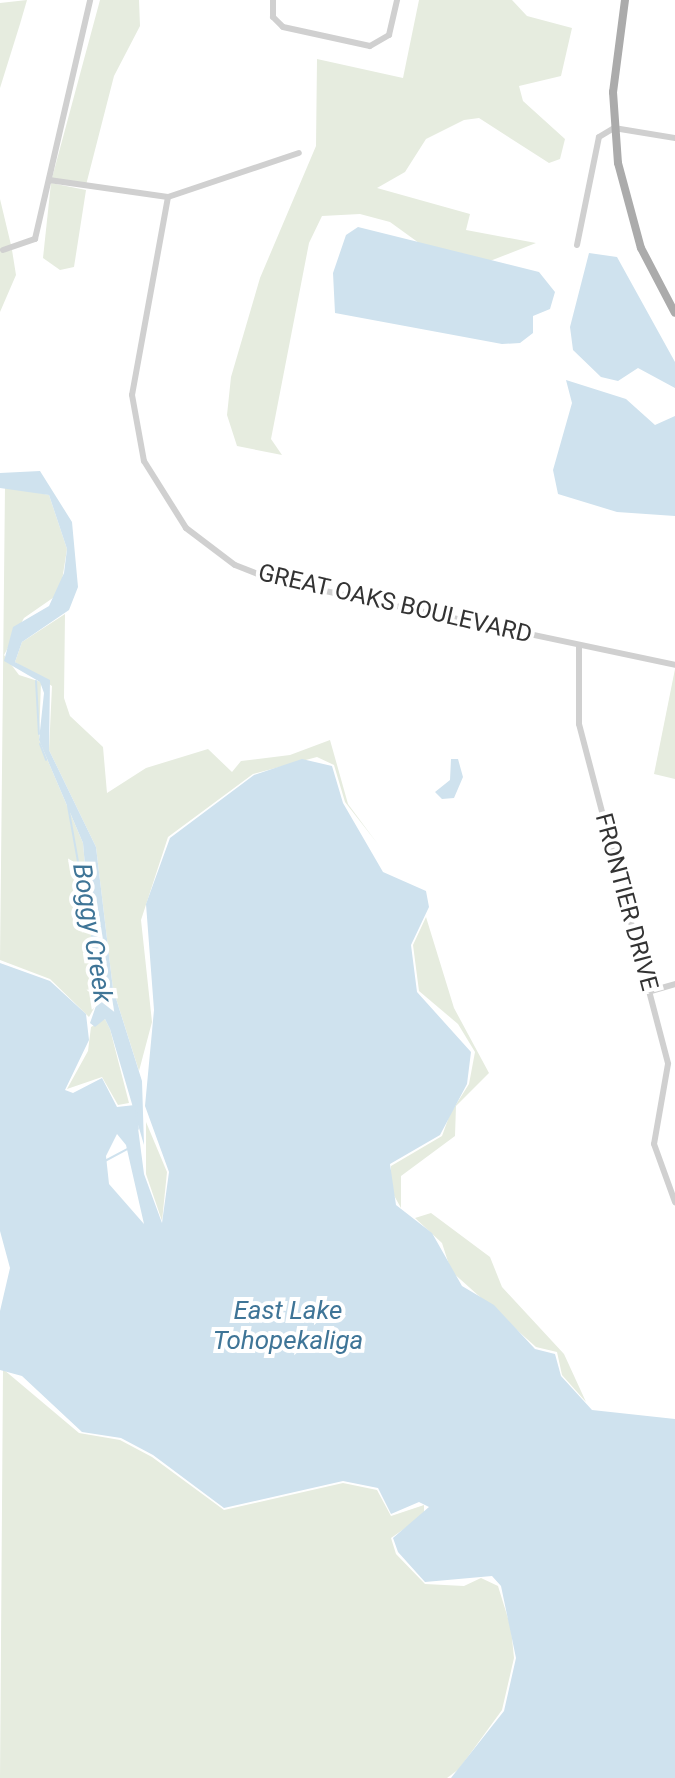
<!DOCTYPE html>
<style>
body{margin:0}
#map{position:relative;width:675px;height:1778px;overflow:hidden;background:#fff;font-family:Roboto,sans-serif}
div>[style]{position:absolute}
[style*='--x']{left:calc(var(--x)*1px);top:calc(var(--y)*1px);width:calc(var(--w)*1px);rotate:calc(var(--a)*1deg)}
.green>*{inset:0;background:#e6ecdf}
.water>*{inset:0;background:#cfe2ee}
.stream>*{height:2px;margin:-1px;padding:0 1px;transform-origin:1px;border-radius:1px;background:#cfe2ee}
.minor>*{height:6px;margin:-3px;padding:0 3px;transform-origin:3px;border-radius:3px;background:#d0d0d0}
.major>*{height:8px;margin:-4px;padding:0 4px;transform-origin:4px;border-radius:4px;background:#ababab}
span{translate:-50% -50%;white-space:nowrap;text-align:center;line-height:1.15;-webkit-text-stroke:8px #fff;paint-order:stroke}
.street-label{font-size:24px;color:#333}
.water-label{font-size:26px;color:#3f7597;font-style:italic}
</style>
<div id="map">
<div class="green">
<div style="clip-path:polygon(27px 0,20px 24px,0 88px,0 3px)"></div>
<div style="clip-path:polygon(100px 0,139px 0,140px 26px,114px 76px,86px 185px,52px 178px)"></div>
<div style="clip-path:polygon(419px 0,512px 0,527px 16px,572px 28px,561px 76px,519px 86px,523px 101px,565px 139px,560px 159px,549px 163px,479px 118px,464px 120px,426px 139px,405px 172px,377px 188px,470px 214px,466px 230px,536px 243px,490px 261px,419px 243px,390px 222px,360px 214px,322px 216px,309px 243px,271px 439px,282px 455px,237px 446px,227px 415px,231px 377px,260px 278px,316px 146px,317px 59px,403px 78px)"></div>
<div style="clip-path:polygon(51px 183px,86px 190px,74px 267px,60px 270px,43px 258px)"></div>
<div style="clip-path:polygon(0 199px,11px 245px,1px 252px,12px 250px,16px 275px,0 312px)"></div>
<div style="clip-path:polygon(5px 486px,49px 495px,67px 549px,60px 593px,24px 618px,4px 655px,19px 675px,41px 682px,39px 740px,83px 843px,97px 1003px,89px 1017px,50px 979px,0 960px)"></div>
<div style="clip-path:polygon(65px 614px,64px 698px,70px 716px,103px 747px,107px 793px,146px 768px,208px 749px,232px 772px,241px 761px,290px 755px,330px 740px,348px 804px,377px 843px,345px 802px,334px 765px,317px 757px,253px 774px,168px 837px,141px 920px,152px 1022px,139px 1071px,113px 989px,96px 847px,49px 750px,52px 686px,15px 662px,22px 642px)"></div>
<div style="clip-path:polygon(675px 669px,675px 779px,654px 774px)"></div>
<div style="clip-path:polygon(426px 917px,454px 1008px,489px 1073px,456px 1106px,455px 1136px,401px 1176px,401px 1208px,391px 1190px,391px 1166px,442px 1136px,450px 1114px,469px 1084px,475px 1052px,458px 1024px,419px 991px,413px 945px)"></div>
<div style="clip-path:polygon(105px 1019px,110px 1029px,129px 1103px,118px 1105px,102px 1077px,67px 1089px,88px 1051px,91px 1027px)"></div>
<div style="clip-path:polygon(146px 1122px,167px 1172px,162px 1221px,146px 1174px)"></div>
<div style="clip-path:polygon(431px 1213px,490px 1257px,502px 1287px,564px 1354px,586px 1402px,562px 1375px,557px 1352px,536px 1347px,451px 1271px,442px 1243px,415px 1218px)"></div>
<div style="clip-path:polygon(3px 1369px,79px 1433px,120px 1440px,152px 1457px,224px 1510px,343px 1483px,377px 1490px,391px 1516px,424px 1505px,424px 1515px,391px 1538px,396px 1554px,425px 1584px,464px 1586px,481px 1578px,498px 1586px,511px 1628px,514px 1658px,502px 1710px,459px 1769px,447px 1778px,0 1778px)"></div>
</div>
<div class="water">
<div style="clip-path:polygon(358px 227px,539px 272px,555px 292px,550px 309px,533px 316px,533px 333px,520px 343px,502px 344px,335px 313px,333px 273px,346px 235px)"></div>
<div style="clip-path:polygon(589px 253px,617px 257px,675px 362px,675px 388px,638px 368px,618px 381px,601px 377px,573px 350px,570px 327px)"></div>
<div style="clip-path:polygon(566px 380px,626px 399px,655px 425px,675px 416px,675px 516px,617px 512px,558px 494px,553px 470px,572px 403px)"></div>
<div style="clip-path:polygon(40px 471px,72px 522px,78px 587px,69px 610px,22px 642px,15px 662px,50px 680px,49px 750px,96px 847px,113px 989px,142px 1081px,144px 1145px,110px 1029px,105px 1019px,95px 1027px,90px 1023px,97px 1003px,83px 843px,39px 740px,44px 693px,40px 682px,4px 661px,13px 627px,49px 606px,64px 573px,67px 549px,49px 495px,0 488px,0 473px)"></div>
<div style="clip-path:polygon(evenodd,302px 759px,332px 766px,343px 803px,383px 872px,426px 891px,429px 907px,411px 945px,417px 992px,471px 1052px,467px 1084px,440px 1135px,390px 1164px,396px 1205px,432px 1233px,462px 1286px,494px 1305px,535px 1349px,555px 1354px,561px 1376px,592px 1410px,675px 1419px,675px 1778px,451px 1778px,504px 1711px,516px 1658px,501px 1586px,492px 1576px,425px 1582px,398px 1552px,393px 1538px,429px 1507px,419px 1502px,391px 1514px,378px 1488px,343px 1481px,224px 1508px,153px 1455px,121px 1438px,82px 1432px,22px 1376px,0 1370px,0 1311px,10px 1268px,0 1231px,0 963px,50px 981px,86px 1014px,89px 1040px,65px 1090px,73px 1093px,102px 1078px,117px 1107px,135px 1105px,144px 1174px,162px 1223px,169px 1172px,145px 1106px,154px 1010px,146px 904px,170px 838px,254px 775px,302px 759px,117px 1134px,126px 1145px,144px 1224px,109px 1184px,106px 1156px,117px 1134px)"></div>
<div style="clip-path:polygon(451px 759px,458px 759px,463px 777px,454px 798px,442px 799px,435px 792px,450px 780px)"></div>
</div>
<div class="stream">
<div style="--x:36;--y:681;--w:53;--a:86.8"></div>
<div style="--x:40;--y:744;--w:17;--a:69"></div>
<div style="--x:68;--y:806;--w:113;--a:79.8"></div>
<div style="--x:136;--y:1103;--w:26;--a:86"></div>
<div style="--x:103;--y:1162;--w:30;--a:-28"></div>
</div>
<div class="minor">
<div style="--x:273;--y:0;--w:17;--a:90"></div>
<div style="--x:273;--y:17;--w:14;--a:45"></div>
<div style="--x:283;--y:27;--w:89;--a:12.3"></div>
<div style="--x:370;--y:46;--w:22;--a:-30"></div>
<div style="--x:389;--y:35;--w:36;--a:-77"></div>
<div style="--x:49;--y:180;--w:120;--a:8.1"></div>
<div style="--x:168;--y:197;--w:138;--a:-18.6"></div>
<div style="--x:168;--y:197;--w:201;--a:100.3"></div>
<div style="--x:132;--y:395;--w:67;--a:79.7"></div>
<div style="--x:144;--y:461;--w:79;--a:57.9"></div>
<div style="--x:186;--y:528;--w:61;--a:37.1"></div>
<div style="--x:235;--y:565;--w:41;--a:21.5"></div>
<div style="--x:273;--y:580;--w:411;--a:11.9"></div>
<div style="--x:577;--y:245;--w:110;--a:-78.5"></div>
<div style="--x:599;--y:137;--w:17;--a:-31"></div>
<div style="--x:614;--y:128;--w:62;--a:9.3"></div>
<div style="--x:3;--y:250;--w:34;--a:-19"></div>
<div style="--x:35;--y:239;--w:245;--a:-77"></div>
<div style="--x:579;--y:645;--w:79;--a:90"></div>
<div style="--x:579;--y:724;--w:351;--a:75.3"></div>
<div style="--x:668;--y:1064;--w:81;--a:99.9"></div>
<div style="--x:654;--y:1144;--w:62;--a:70.1"></div>
<div style="--x:651;--y:991;--w:25;--a:-16"></div>
</div>
<div class="major">
<div style="--x:625;--y:0;--w:93;--a:97.4"></div>
<div style="--x:613;--y:92;--w:71;--a:86"></div>
<div style="--x:618;--y:163;--w:88;--a:74.9"></div>
<div style="--x:641;--y:248;--w:73;--a:62.4"></div>
</div>
<div class="street-label">
<span style="left:395px;top:604px;rotate:13deg">GREAT OAKS BOULEVARD</span>
<span style="left:626px;top:902px;rotate:75deg">FRONTIER DRIVE</span>
</div>
<div class="water-label">
<span style="left:92px;top:933px;rotate:81deg">Boggy Creek</span>
<span style="left:288px;top:1326px">East Lake<br>Tohopekaliga</span>
</div>
</div>
